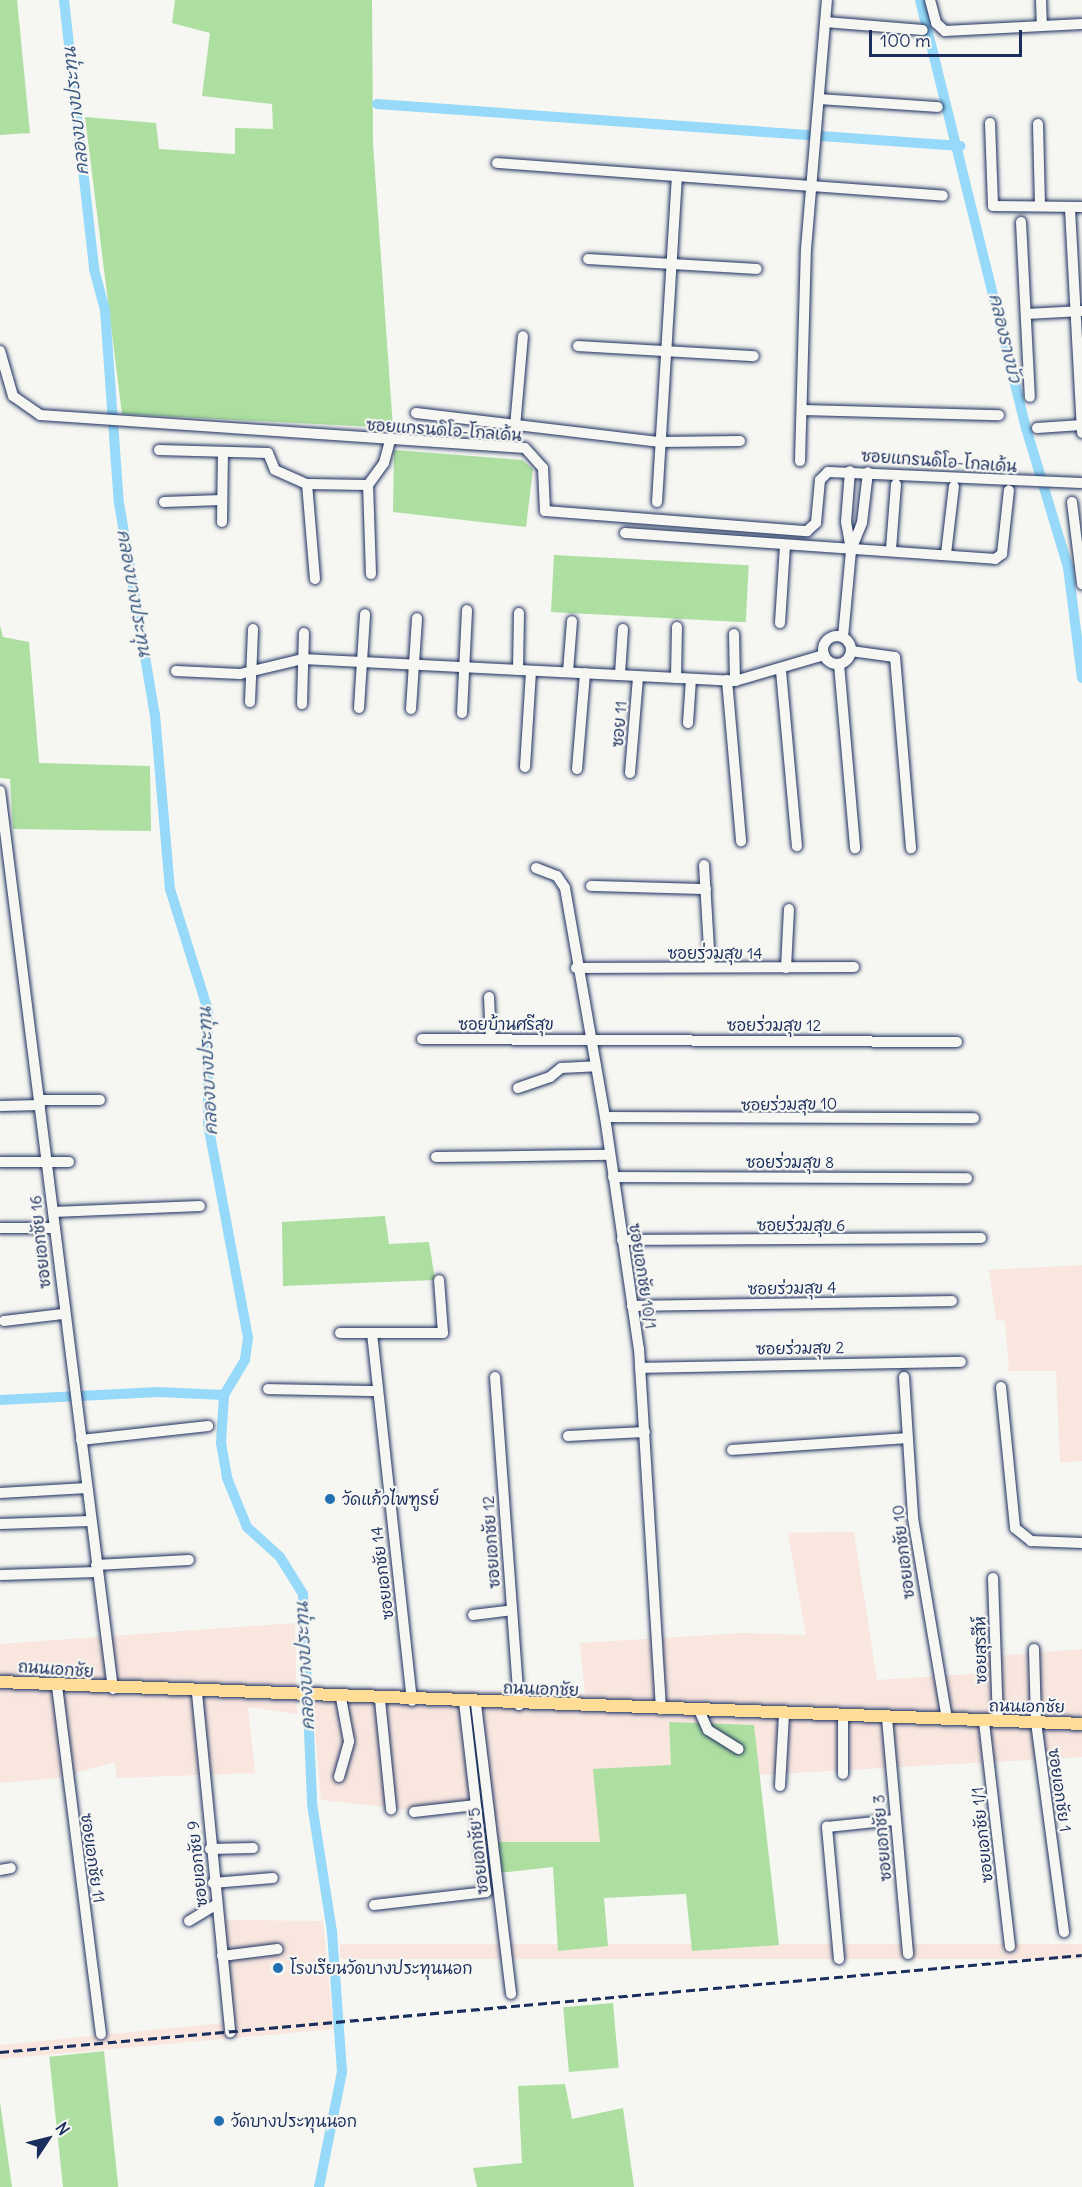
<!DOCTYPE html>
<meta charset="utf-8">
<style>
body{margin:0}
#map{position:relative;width:1082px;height:2187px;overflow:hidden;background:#f6f6f2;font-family:Delius,"Playpen Sans Thai",sans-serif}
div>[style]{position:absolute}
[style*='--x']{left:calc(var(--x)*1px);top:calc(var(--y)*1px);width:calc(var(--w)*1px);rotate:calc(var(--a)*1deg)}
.built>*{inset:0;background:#f8e6df;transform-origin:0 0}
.green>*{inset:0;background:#acdfa0;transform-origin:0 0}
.canal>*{height:10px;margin:-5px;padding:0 5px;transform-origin:5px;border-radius:5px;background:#96d9f8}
.roads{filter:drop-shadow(0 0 2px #1b2f5e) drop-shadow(0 0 2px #1b2f5e)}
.minor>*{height:10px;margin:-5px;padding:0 5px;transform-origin:5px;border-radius:5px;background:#f6f6f2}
.minor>.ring{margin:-5px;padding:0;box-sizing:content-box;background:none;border:10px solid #f6f6f2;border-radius:50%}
.major>*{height:12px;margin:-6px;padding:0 6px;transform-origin:6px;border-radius:6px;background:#ffdd96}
.rail>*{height:3px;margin-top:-1.5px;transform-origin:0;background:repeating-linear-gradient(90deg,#1b2f5e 0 9px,transparent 0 13.5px)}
.dots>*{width:16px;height:16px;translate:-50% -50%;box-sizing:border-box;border:3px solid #f6f6f2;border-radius:50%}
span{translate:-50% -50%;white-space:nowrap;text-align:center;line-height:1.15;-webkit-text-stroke:4.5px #f6f6f2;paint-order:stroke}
.street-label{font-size:16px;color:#1b2f5e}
.poi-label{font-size:16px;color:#1b2f5e}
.left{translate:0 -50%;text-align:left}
.water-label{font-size:18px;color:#3a5a84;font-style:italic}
.north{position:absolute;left:18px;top:2109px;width:60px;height:60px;-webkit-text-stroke:4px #f6f6f2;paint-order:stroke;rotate:55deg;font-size:16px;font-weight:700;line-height:24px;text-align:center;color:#1b2f5e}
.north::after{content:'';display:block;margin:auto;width:21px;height:27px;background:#1b2f5e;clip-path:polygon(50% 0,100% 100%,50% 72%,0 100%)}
.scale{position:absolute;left:869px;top:30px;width:153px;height:27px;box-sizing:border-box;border:3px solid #1b2f5e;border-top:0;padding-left:8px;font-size:18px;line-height:21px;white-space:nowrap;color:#1b2f5e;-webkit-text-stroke:4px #f6f6f2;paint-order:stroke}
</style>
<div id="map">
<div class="built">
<div style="clip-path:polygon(1082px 1265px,1082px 1461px,1060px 1463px,1056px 1371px,1009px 1371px,1005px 1321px,996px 1320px,989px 1270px)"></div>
<div style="clip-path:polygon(854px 1532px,877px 1680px,985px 1673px,984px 1657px,1082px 1649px,1082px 1757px,758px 1775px,753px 1725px,669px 1723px,671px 1765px,600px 1842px,496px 1842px,492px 1806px,404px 1809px,321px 1800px,311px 1687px,585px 1694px,580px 1643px,743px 1633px,806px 1635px,788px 1533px)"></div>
<div style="clip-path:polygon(295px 1623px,297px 1714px,248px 1707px,255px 1773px,117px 1778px,115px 1762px,57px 1778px,0 1783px,0 1644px)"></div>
<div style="clip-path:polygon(223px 1920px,323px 1921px,334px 2029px,0 2059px,0 2045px,235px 2022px)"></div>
<div style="left:1082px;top:1944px;width:15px;height:742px;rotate:90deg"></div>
</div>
<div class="green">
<div style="clip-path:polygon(0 0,17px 0,30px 133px,0 135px)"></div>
<div style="clip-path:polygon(175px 0,372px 0,373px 144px,393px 428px,122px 414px,85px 117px,156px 123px,159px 149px,235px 154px,235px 128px,273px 129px,272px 104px,202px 96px,210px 33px,172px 23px)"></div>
<div style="clip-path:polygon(394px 450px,522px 460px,533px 469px,526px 527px,393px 512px)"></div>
<div style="left:554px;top:555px;width:195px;height:57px;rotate:3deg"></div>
<div style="clip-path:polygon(0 625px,3px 637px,29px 642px,39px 763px,150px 766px,151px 831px,13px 829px,10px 779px,0 778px)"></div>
<div style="clip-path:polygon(385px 1216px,389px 1244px,429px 1242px,435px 1280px,283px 1286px,282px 1222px)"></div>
<div style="clip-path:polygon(669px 1722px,754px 1725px,779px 1945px,692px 1951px,686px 1894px,604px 1898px,608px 1946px,558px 1951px,553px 1867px,498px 1873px,496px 1842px,600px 1842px,593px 1769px,671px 1765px)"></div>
<div style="left:613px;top:2003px;width:65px;height:50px;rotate:85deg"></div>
<div style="left:104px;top:2051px;width:137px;height:55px;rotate:84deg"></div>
<div style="clip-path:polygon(565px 2084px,572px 2119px,623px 2108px,634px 2187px,477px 2187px,473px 2168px,522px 2163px,518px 2086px)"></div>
<div style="clip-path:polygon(0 2102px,12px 2187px,0 2187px)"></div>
</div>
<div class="canal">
<div style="--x:64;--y:0;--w:271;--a:83.6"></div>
<div style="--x:94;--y:269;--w:42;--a:75"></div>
<div style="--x:105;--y:310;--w:194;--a:85.9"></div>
<div style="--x:119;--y:503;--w:215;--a:80.4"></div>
<div style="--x:155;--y:715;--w:175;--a:85.1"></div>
<div style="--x:170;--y:889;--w:127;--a:72.6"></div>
<div style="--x:208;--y:1010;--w:114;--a:90"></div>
<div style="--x:208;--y:1124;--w:218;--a:79.4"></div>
<div style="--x:248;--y:1338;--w:22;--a:98"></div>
<div style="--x:245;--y:1360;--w:41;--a:121"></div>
<div style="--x:224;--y:1395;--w:48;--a:93.6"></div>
<div style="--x:221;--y:1443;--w:36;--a:80"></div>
<div style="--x:227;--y:1478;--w:53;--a:67.8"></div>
<div style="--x:247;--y:1527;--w:45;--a:42.3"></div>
<div style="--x:280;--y:1557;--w:44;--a:58.1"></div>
<div style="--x:303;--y:1594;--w:210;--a:87.5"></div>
<div style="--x:312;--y:1804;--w:130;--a:81.1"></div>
<div style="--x:332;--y:1932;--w:140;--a:85.9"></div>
<div style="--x:342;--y:2072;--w:117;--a:101.3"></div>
<div style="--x:920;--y:0;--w:441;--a:76.1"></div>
<div style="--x:1026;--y:428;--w:145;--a:73.2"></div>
<div style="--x:1068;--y:567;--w:112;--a:82.8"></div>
<div style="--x:377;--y:104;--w:585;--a:4.12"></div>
<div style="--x:0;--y:1400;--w:158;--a:-2.9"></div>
<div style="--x:158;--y:1392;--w:66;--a:2.6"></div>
</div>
<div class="roads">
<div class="minor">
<div style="--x:930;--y:0;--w:24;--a:75"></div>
<div style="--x:936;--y:23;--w:12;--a:42"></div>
<div style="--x:945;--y:31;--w:137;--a:-2.9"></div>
<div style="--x:1041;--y:0;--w:26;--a:88"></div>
<div style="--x:825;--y:22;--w:98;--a:4.7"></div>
<div style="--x:820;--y:99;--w:118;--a:3.9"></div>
<div style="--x:990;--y:123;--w:83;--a:87.9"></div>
<div style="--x:993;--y:206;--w:89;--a:0.6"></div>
<div style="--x:1038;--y:124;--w:82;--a:88.6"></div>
<div style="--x:497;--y:163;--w:447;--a:4.2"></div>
<div style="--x:1070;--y:209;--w:224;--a:86.9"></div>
<div style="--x:1021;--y:222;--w:175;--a:87.1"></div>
<div style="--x:588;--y:259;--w:169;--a:3.4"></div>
<div style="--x:1026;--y:314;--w:56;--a:-3.1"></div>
<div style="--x:578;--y:346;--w:176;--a:3.3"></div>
<div style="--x:0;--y:351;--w:47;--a:73.9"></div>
<div style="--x:13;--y:396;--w:33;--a:35"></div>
<div style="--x:40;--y:415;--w:486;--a:3.9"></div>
<div style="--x:525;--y:448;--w:27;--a:48"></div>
<div style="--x:543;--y:468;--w:43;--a:87.3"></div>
<div style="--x:545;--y:511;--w:263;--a:4.4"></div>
<div style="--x:807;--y:531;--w:12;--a:-42"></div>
<div style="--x:816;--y:523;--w:43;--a:-84.7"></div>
<div style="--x:820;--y:480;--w:11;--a:-45"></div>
<div style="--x:828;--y:472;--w:254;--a:2.5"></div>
<div style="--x:802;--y:410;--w:197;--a:1.5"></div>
<div style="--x:416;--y:413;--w:246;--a:6.8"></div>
<div style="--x:660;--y:442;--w:80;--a:-0.7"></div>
<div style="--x:515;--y:427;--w:91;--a:-85"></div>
<div style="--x:1037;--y:428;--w:45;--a:-3.8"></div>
<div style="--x:159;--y:450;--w:109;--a:1.6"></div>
<div style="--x:268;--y:453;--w:18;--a:68"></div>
<div style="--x:275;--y:470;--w:35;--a:24"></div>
<div style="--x:800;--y:461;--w:212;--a:-88.4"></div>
<div style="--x:806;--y:249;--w:250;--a:-85.2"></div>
<div style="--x:164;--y:502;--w:58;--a:-2"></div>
<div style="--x:657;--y:502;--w:326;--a:-86.5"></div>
<div style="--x:1072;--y:502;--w:83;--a:83"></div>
<div style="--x:222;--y:522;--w:69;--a:-89.2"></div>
<div style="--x:625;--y:533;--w:371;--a:4"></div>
<div style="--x:995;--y:559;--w:9;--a:-36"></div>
<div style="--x:1002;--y:554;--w:64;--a:-83.8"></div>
<div style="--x:891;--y:549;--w:65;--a:-85.6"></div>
<div style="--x:851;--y:550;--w:29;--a:-68"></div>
<div style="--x:862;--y:523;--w:51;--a:-83.3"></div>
<div style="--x:946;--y:554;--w:68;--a:-83.3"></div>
<div style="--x:371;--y:574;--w:89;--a:-91.9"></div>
<div style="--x:368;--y:485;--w:27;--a:-54"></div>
<div style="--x:384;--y:463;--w:23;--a:-75"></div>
<div style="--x:315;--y:579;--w:95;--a:-94.8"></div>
<div style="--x:307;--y:484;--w:61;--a:0.9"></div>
<div style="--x:780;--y:623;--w:78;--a:-86.3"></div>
<div style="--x:734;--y:634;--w:47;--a:88.8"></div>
<div class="ring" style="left:823px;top:636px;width:18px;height:18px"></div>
<div style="--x:843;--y:637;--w:87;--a:-84.7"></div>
<div style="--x:851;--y:550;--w:28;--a:-100"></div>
<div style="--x:846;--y:522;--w:51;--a:-85.5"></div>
<div style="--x:851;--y:651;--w:44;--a:7.8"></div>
<div style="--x:895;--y:657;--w:192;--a:85.2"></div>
<div style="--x:839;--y:664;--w:185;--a:85"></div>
<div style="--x:518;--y:670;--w:57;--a:-89"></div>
<div style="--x:176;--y:671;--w:64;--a:2.7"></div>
<div style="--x:240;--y:674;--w:65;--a:-13.4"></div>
<div style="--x:303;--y:659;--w:433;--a:2.9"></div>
<div style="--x:735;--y:681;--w:93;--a:-16.3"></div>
<div style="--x:781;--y:671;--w:176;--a:84.8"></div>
<div style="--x:568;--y:672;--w:51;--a:-85.5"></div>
<div style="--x:620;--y:674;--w:45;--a:-86.2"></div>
<div style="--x:676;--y:678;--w:51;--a:-88.9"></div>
<div style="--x:727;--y:680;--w:162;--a:85"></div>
<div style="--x:250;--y:702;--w:73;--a:-87.6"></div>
<div style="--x:302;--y:704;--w:71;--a:-88.4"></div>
<div style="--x:359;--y:708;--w:94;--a:-86.3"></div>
<div style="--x:411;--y:709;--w:91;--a:-86.2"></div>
<div style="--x:462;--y:713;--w:103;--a:-87.2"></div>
<div style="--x:688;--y:723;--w:44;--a:-86.1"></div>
<div style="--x:525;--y:767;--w:96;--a:-86.4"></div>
<div style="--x:577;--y:769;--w:96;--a:-85.2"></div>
<div style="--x:630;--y:773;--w:96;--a:-85.2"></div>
<div style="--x:0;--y:791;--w:905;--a:82.83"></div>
<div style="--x:704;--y:865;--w:102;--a:86.6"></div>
<div style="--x:536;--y:868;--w:22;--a:21"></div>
<div style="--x:557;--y:876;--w:14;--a:56"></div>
<div style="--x:565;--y:888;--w:232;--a:80.1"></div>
<div style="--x:605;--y:1117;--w:234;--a:81.7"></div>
<div style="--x:639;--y:1349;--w:361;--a:86.5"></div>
<div style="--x:591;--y:886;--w:115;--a:1.5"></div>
<div style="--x:576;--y:968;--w:278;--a:-0.2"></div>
<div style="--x:786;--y:968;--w:59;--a:-87.1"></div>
<div style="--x:489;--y:997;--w:42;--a:87.3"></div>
<div style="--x:422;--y:1039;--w:535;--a:0.32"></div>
<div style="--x:518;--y:1088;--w:34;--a:-19"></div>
<div style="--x:550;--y:1077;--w:14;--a:-39"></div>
<div style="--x:561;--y:1068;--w:35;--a:-3"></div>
<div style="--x:40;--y:1100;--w:60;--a:0"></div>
<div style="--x:0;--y:1106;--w:40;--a:-1.4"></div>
<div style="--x:605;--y:1117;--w:369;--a:0.2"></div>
<div style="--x:436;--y:1157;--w:174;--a:-0.7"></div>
<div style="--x:0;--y:1162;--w:69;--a:0"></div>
<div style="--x:613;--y:1177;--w:354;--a:0.2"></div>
<div style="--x:53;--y:1212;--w:147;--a:-2.3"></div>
<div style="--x:0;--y:1228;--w:55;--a:0"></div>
<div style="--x:622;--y:1240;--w:359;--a:-0.3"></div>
<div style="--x:632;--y:1306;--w:320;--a:-0.9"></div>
<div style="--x:4;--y:1321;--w:59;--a:-6.8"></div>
<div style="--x:340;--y:1333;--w:103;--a:0"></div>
<div style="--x:443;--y:1333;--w:53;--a:-94.3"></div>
<div style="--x:372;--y:1333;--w:370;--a:83.8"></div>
<div style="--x:640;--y:1368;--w:321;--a:-1.1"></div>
<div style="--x:495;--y:1377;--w:329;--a:85.8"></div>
<div style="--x:904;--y:1377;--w:141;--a:86.3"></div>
<div style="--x:913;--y:1518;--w:205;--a:80.4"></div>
<div style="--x:1001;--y:1387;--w:142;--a:84.3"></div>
<div style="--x:1015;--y:1528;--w:21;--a:39"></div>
<div style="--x:1031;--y:1541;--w:51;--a:2.2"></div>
<div style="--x:268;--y:1389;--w:109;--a:1.1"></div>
<div style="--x:568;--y:1436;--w:77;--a:-3"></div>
<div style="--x:81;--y:1440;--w:128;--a:-6.3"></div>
<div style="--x:732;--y:1450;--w:175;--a:-3.9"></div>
<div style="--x:0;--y:1493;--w:87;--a:-3.3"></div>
<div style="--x:0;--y:1524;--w:90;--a:-1.9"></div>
<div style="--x:96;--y:1565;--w:93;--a:-3.1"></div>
<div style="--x:1;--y:1575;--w:96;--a:-1.8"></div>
<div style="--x:993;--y:1578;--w:144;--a:88"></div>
<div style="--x:473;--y:1615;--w:38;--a:-7"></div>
<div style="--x:1034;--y:1649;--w:73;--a:88.4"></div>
<div style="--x:1036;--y:1722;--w:212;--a:82.4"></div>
<div style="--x:57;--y:1686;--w:351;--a:82.8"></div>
<div style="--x:197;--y:1693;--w:341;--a:84.4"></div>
<div style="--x:380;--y:1700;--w:110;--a:84.2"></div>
<div style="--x:476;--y:1704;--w:292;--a:83.1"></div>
<div style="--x:699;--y:1710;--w:22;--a:66"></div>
<div style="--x:708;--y:1730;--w:36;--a:32"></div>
<div style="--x:843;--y:1716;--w:58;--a:90"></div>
<div style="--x:887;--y:1718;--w:237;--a:84.9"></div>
<div style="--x:984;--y:1722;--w:226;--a:83.4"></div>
<div style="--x:339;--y:1777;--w:37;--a:-74"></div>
<div style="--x:349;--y:1741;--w:44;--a:-100.5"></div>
<div style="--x:780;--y:1786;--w:72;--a:-86.8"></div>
<div style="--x:414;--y:1812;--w:62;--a:-6.4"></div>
<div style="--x:210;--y:1849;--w:43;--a:-1.3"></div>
<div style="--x:0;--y:1870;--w:11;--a:-10"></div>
<div style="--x:213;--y:1883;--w:60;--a:-4.8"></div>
<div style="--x:374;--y:1905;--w:113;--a:-6.6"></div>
<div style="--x:486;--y:1892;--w:190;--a:-96.6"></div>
<div style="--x:189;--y:1921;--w:31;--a:-31"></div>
<div style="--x:222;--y:1956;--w:56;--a:-7.1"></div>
<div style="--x:839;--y:1959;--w:133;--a:-95.2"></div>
<div style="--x:827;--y:1827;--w:68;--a:-5.9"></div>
</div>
<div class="major">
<div style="--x:0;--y:1682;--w:1083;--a:2.22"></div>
</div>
</div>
<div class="rail">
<div style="--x:0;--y:2052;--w:1086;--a:-5.12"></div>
</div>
<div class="dots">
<div style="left:330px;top:1499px;background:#1f6fb2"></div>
<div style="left:278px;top:1968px;background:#1f6fb2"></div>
<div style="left:219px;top:2121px;background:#1f6fb2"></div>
</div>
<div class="street-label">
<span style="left:444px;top:430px;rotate:4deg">ซอยแกรนดิโอ-โกลเด้น</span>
<span style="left:939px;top:461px;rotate:4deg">ซอยแกรนดิโอ-โกลเด้น</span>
<span style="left:619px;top:724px;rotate:-85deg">ซอย 11</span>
<span style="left:715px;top:953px">ซอยร่วมสุข 14</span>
<span style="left:506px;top:1024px">ซอยบ้านศรีสุข</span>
<span style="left:774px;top:1025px">ซอยร่วมสุข 12</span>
<span style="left:789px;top:1104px;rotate:-1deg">ซอยร่วมสุข 10</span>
<span style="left:790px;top:1162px">ซอยร่วมสุข 8</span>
<span style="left:801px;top:1225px">ซอยร่วมสุข 6</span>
<span style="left:40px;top:1242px;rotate:-96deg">ซอยเอกชัย 16</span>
<span style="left:643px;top:1276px;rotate:81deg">ซอยเอกชัย 10/1</span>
<span style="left:792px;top:1288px;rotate:-1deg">ซอยร่วมสุข 4</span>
<span style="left:800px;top:1348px;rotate:-1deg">ซอยร่วมสุข 2</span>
<span style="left:491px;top:1542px;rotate:-94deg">ซอยเอกชัย 12</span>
<span style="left:903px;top:1552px;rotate:-97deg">ซอยเอกชัย 10</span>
<span style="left:382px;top:1573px;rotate:-97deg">ซอยเอกชัย 14</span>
<span style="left:980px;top:1650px;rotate:-91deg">ซอยสุรสีห์</span>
<span style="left:56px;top:1669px;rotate:4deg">ถนนเอกชัย</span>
<span style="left:541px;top:1689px;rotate:2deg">ถนนเอกชัย</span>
<span style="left:1027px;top:1706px;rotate:1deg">ถนนเอกชัย</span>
<span style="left:1060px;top:1790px;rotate:82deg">ซอยเอกชัย 1</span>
<span style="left:982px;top:1835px;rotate:-96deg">ซอยเอกชัย 1/1</span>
<span style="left:882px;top:1838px;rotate:-95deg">ซอยเอกชัย 3</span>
<span style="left:478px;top:1851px;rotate:-96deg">ซอยเอกชัย 5</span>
<span style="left:93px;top:1858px;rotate:82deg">ซอยเอกชัย 11</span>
<span style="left:197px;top:1864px;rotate:-96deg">ซอยเอกชัย 9</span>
</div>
<div class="poi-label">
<span class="left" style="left:342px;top:1499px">วัดแก้วไพฑูรย์</span>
<span class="left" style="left:290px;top:1968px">โรงเรียนวัดบางประทุนนอก</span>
<span class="left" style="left:231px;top:2121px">วัดบางประทุนนอก</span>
</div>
<div class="water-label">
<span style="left:76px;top:111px;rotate:-96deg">คลองบางประทุน</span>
<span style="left:1005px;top:338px;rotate:77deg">คลองรางบัว</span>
<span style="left:134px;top:593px;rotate:80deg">คลองบางประทุน</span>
<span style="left:208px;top:1071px;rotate:-93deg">คลองบางประทุน</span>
<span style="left:305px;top:1666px;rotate:-93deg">คลองบางประทุน</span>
</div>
<div class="north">N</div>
<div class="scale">100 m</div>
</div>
